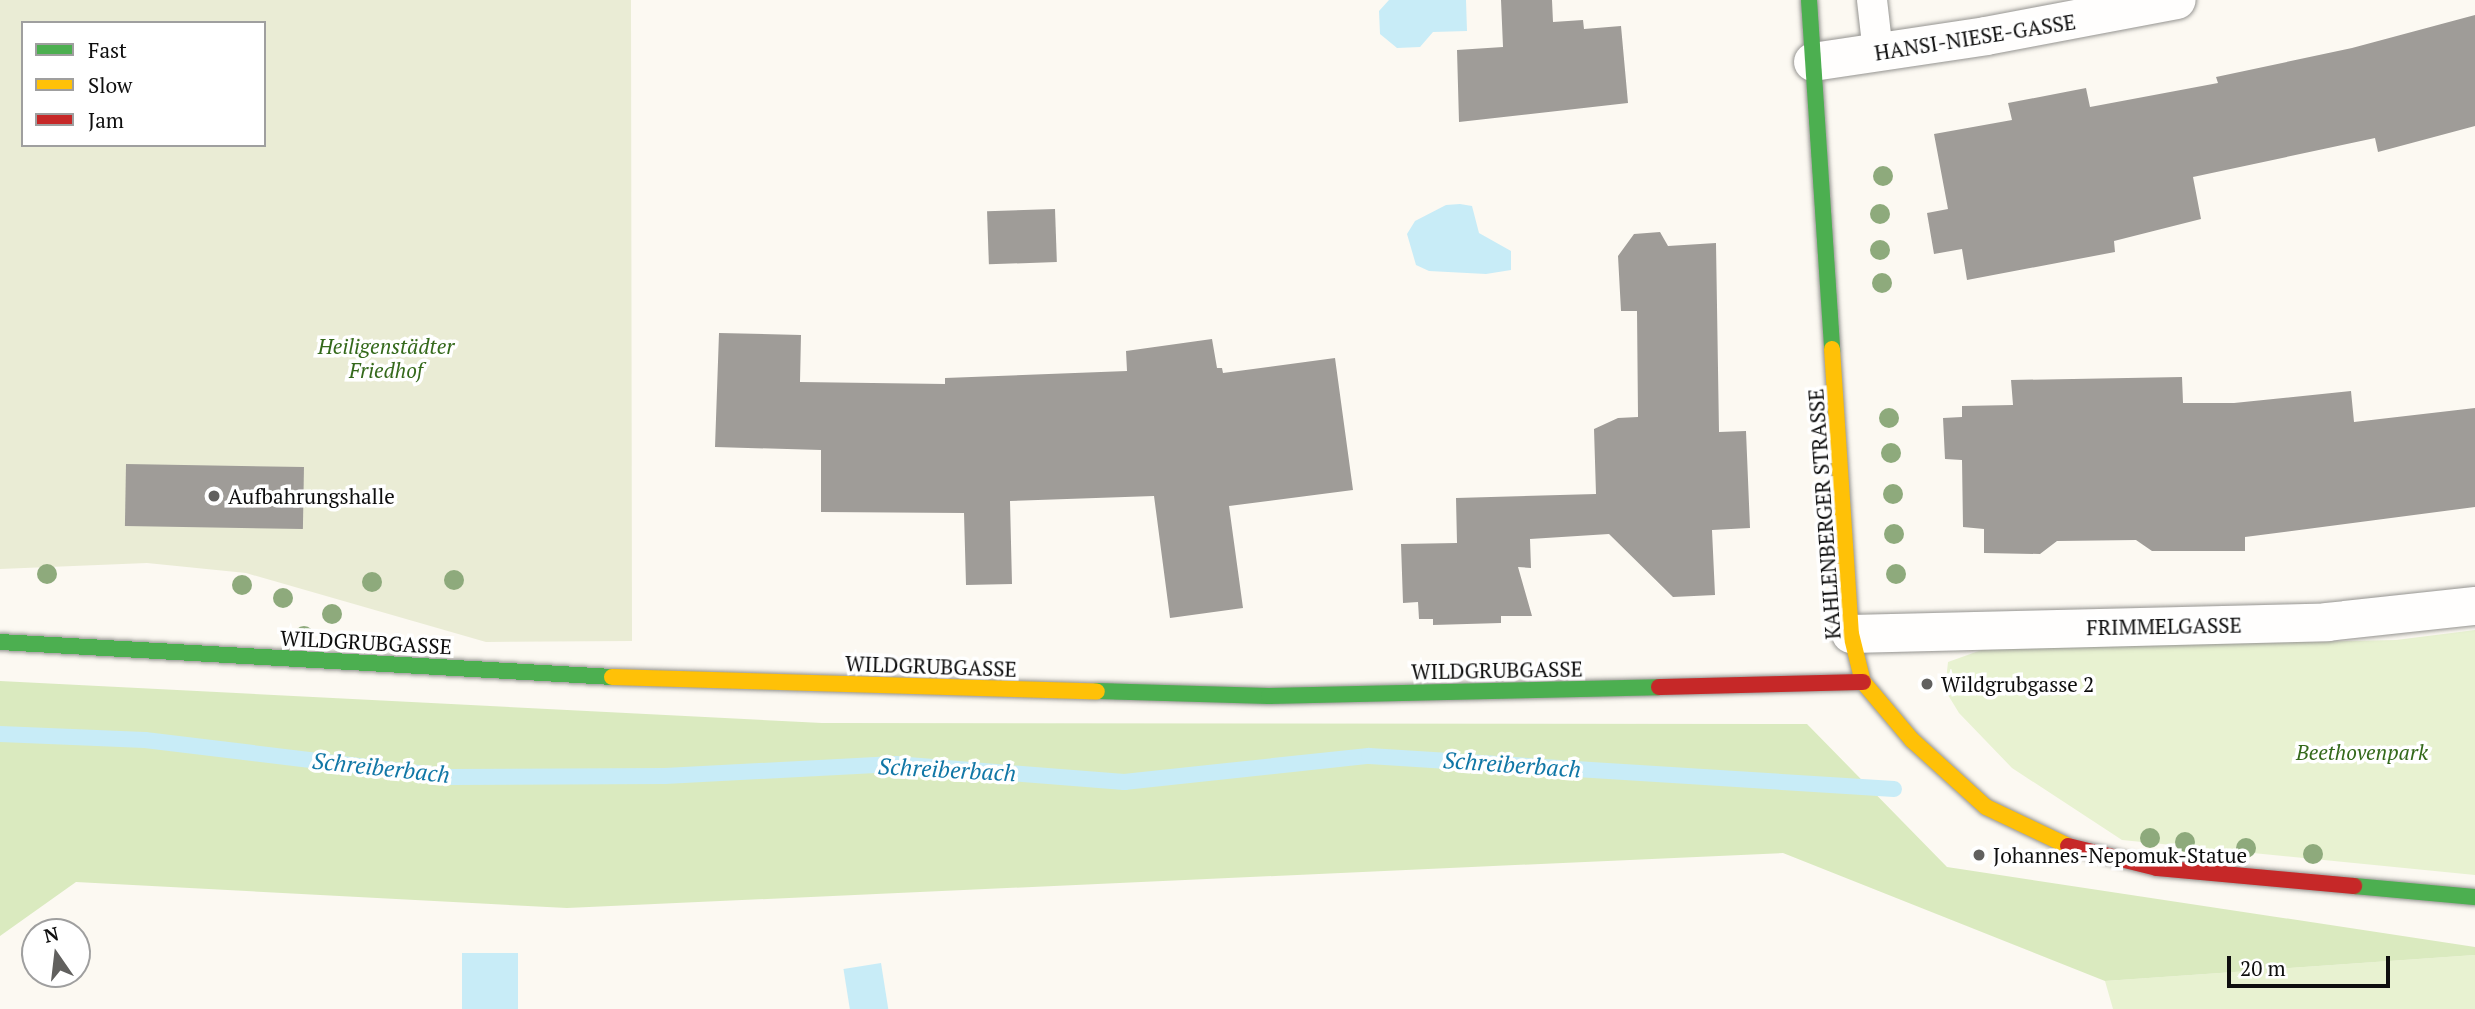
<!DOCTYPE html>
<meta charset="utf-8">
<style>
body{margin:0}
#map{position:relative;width:2475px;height:1009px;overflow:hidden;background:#fcf9f2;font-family:"PT Serif",serif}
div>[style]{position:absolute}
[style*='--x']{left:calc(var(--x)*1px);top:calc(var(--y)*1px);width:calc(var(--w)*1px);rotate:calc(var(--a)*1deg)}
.green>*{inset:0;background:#e8f2d1}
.forest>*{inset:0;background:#daeabf}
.cemetery>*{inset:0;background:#eaecd5}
.water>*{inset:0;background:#c8ecf7;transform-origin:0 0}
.stream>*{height:16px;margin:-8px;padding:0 8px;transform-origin:8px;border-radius:8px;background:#c8ecf7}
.building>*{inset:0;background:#9f9c98;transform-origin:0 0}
.roads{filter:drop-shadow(0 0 2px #959491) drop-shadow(0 0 2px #959491)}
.lane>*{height:30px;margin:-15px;padding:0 15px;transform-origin:15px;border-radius:15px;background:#fffefd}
.street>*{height:38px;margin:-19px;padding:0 19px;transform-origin:19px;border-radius:19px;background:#fffefd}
.fast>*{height:16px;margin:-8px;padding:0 8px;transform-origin:8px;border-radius:8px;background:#4caf50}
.slow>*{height:16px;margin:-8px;padding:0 8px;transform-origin:8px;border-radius:8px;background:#ffc107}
.jam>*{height:16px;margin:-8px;padding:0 8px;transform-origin:8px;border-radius:8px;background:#c62828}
.trees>*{width:20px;height:20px;margin:-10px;border-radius:50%;background:#8eaa7c}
.dots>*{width:19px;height:19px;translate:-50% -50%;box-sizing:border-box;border:4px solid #fff;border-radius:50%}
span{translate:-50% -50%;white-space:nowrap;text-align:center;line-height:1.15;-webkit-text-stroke:7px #fff;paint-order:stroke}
.street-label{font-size:21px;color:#0e0e0e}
.park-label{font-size:21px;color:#34691b;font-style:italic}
.poi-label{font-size:21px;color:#0e0e0e}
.left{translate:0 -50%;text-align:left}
.water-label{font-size:23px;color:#1177a6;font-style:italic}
.legend{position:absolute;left:21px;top:21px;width:245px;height:126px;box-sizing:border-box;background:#fff;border:2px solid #9f9f9f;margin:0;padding:9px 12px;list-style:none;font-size:21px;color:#0e0e0e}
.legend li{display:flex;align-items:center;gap:14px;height:35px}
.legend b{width:35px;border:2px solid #9f9f9f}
.north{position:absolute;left:21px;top:918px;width:70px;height:70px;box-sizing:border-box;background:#fff;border:2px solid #9f9f9f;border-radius:50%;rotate:346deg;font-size:19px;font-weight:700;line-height:28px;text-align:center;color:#0e0e0e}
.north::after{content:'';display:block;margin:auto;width:24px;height:32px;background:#61605e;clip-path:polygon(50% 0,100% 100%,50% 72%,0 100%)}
.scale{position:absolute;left:2227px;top:956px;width:163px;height:32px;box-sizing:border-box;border:4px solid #0e0e0e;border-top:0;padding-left:9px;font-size:21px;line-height:24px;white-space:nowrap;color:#0e0e0e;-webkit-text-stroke:5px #fff;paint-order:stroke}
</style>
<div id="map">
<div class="green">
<div style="clip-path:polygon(2475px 630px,2475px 875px,2122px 840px,2012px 768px,1959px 713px,1945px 690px,1948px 662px,1987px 648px,2396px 640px)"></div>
<div style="clip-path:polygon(2475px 955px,2475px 1009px,2113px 1009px,2105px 981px)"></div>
</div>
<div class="forest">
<div style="clip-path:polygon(0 681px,822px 723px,1807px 724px,1947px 867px,2475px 947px,2475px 955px,2105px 981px,1783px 853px,567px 908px,76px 882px,0 936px)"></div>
</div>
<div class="cemetery">
<div style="clip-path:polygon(evenodd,0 0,631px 0,632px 641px,486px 642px,246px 573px,147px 563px,0 569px,0 0,23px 23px,264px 23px,264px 145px,23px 145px,23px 23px)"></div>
</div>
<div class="water">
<div style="clip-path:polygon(1389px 0,1466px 0,1467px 31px,1433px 32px,1420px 47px,1397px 48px,1380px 34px,1379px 11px)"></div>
<div style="clip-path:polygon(1460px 204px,1472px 206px,1479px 233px,1511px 251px,1511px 270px,1486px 274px,1429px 271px,1416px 265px,1407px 234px,1415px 221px,1446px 205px)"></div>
<div style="left:462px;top:953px;width:56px;height:56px"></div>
<div style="left:881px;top:963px;width:47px;height:38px;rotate:81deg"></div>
</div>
<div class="stream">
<div style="--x:0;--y:734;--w:145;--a:2.4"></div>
<div style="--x:145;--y:740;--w:308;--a:6.9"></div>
<div style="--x:451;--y:777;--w:214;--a:-0.3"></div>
<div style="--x:665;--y:776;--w:230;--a:-3"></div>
<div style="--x:895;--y:764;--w:230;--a:4.5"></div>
<div style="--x:1124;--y:782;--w:246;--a:-6.1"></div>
<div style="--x:1369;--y:756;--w:526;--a:3.6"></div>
</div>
<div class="building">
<div style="clip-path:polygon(1501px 0,1552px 0,1553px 22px,1583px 20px,1584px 29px,1621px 26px,1628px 103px,1459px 122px,1457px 50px,1503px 47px)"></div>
<div style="clip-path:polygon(2475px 15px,2475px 126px,2378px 152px,2375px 138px,2193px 177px,2201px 219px,2114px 241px,2115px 252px,1967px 280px,1962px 249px,1934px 254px,1927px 213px,1948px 209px,1934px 134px,2012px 120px,2008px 103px,2086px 88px,2090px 107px,2218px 83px,2216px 77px,2352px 48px)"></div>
<div style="left:1055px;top:209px;width:53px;height:68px;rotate:88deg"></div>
<div style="clip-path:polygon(1660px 232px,1668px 246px,1716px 243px,1719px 432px,1746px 431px,1750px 528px,1712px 530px,1715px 595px,1673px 597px,1609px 534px,1530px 539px,1531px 568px,1518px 567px,1532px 616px,1501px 616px,1501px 623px,1433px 625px,1433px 619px,1419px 619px,1418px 602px,1403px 603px,1401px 544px,1457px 543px,1456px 498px,1596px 494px,1594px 429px,1618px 418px,1638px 417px,1637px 311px,1621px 311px,1618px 256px,1634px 234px)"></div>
<div style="clip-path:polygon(719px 333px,801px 335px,800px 382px,945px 384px,945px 378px,1127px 371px,1126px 351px,1212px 339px,1217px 368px,1222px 368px,1223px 373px,1335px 358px,1353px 490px,1229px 506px,1243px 608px,1170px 618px,1154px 496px,1010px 501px,1012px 584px,966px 585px,964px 513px,821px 512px,821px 450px,715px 447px)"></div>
<div style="clip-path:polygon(2182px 377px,2183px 403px,2234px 403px,2351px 391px,2354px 422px,2475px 408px,2475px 507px,2245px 537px,2245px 551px,2152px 551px,2136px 540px,2057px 541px,2040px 554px,1984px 553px,1984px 529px,1963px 527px,1962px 460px,1945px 459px,1943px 418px,1962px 417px,1962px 406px,2013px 405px,2011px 380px)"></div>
<div style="left:126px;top:464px;width:178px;height:62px;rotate:1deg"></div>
</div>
<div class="roads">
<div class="lane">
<div style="--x:1872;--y:0;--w:53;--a:83.5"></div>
</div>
<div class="street">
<div style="--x:1813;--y:62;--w:175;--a:-8.5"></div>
<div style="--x:1986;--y:36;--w:194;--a:-10.7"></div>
<div style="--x:1851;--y:634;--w:476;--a:-1.4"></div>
<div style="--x:2327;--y:622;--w:149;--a:-6.2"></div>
</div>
<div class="fast">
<div style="--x:1809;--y:0;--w:350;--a:86.2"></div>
<div style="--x:0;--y:642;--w:613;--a:3.27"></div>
<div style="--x:1097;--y:691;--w:172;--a:1.7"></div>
<div style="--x:1269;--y:696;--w:390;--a:-1.3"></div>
<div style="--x:2354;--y:886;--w:121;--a:5.2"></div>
</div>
<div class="slow">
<div style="--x:1832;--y:349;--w:286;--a:86.2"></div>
<div style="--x:1851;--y:634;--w:49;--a:76"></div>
<div style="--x:1863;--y:682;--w:76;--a:49.8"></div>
<div style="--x:1912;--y:740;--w:100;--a:42.2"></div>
<div style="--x:1986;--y:807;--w:91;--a:25.4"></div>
<div style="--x:612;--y:677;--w:485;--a:1.7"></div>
</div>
<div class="jam">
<div style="--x:1659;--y:687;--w:204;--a:-1.4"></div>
<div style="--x:2068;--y:846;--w:92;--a:13.9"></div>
<div style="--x:2157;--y:868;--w:198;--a:5.2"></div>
</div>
</div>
<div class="trees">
<div style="left:1883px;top:176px"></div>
<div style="left:1880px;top:214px"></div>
<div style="left:1880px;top:250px"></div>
<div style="left:1882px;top:283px"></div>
<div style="left:1889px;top:418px"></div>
<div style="left:1891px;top:453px"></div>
<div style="left:1893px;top:494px"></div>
<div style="left:1894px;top:534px"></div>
<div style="left:47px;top:574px"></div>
<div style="left:1896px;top:574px"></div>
<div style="left:454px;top:580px"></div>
<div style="left:372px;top:582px"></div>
<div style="left:242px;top:585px"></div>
<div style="left:283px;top:598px"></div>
<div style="left:332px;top:614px"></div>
<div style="left:304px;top:636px"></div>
<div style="left:2150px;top:838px"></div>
<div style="left:2185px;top:842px"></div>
<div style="left:2246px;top:848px"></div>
<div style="left:2313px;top:854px"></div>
</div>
<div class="dots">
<div style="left:214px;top:496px;background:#61605e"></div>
<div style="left:1927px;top:684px;background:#61605e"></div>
<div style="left:1979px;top:855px;background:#61605e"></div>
</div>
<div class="street-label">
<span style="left:1975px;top:37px;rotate:-9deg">HANSI-NIESE-GASSE</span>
<span style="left:1824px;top:514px;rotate:-94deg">KAHLENBERGER STRASSE</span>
<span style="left:2164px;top:626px;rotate:-1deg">FRIMMELGASSE</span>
<span style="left:366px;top:642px;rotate:3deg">WILDGRUBGASSE</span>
<span style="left:931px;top:666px;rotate:2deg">WILDGRUBGASSE</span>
<span style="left:1497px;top:670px;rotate:-1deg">WILDGRUBGASSE</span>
</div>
<div class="park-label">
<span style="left:386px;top:358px">Heiligenstädter<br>Friedhof</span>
<span style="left:2362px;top:752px">Beethovenpark</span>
</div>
<div class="poi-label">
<span class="left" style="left:228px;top:496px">Aufbahrungshalle</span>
<span class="left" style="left:1941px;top:684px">Wildgrubgasse 2</span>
<span class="left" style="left:1993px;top:855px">Johannes-Nepomuk-Statue</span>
</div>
<div class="water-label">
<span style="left:1512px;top:765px;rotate:4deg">Schreiberbach</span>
<span style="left:381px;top:768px;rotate:6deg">Schreiberbach</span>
<span style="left:947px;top:770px;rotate:3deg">Schreiberbach</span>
</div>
<ul class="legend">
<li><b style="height:9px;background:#4caf50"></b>Fast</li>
<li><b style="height:9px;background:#ffc107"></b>Slow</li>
<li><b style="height:9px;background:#c62828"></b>Jam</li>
</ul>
<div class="north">N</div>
<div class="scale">20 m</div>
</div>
